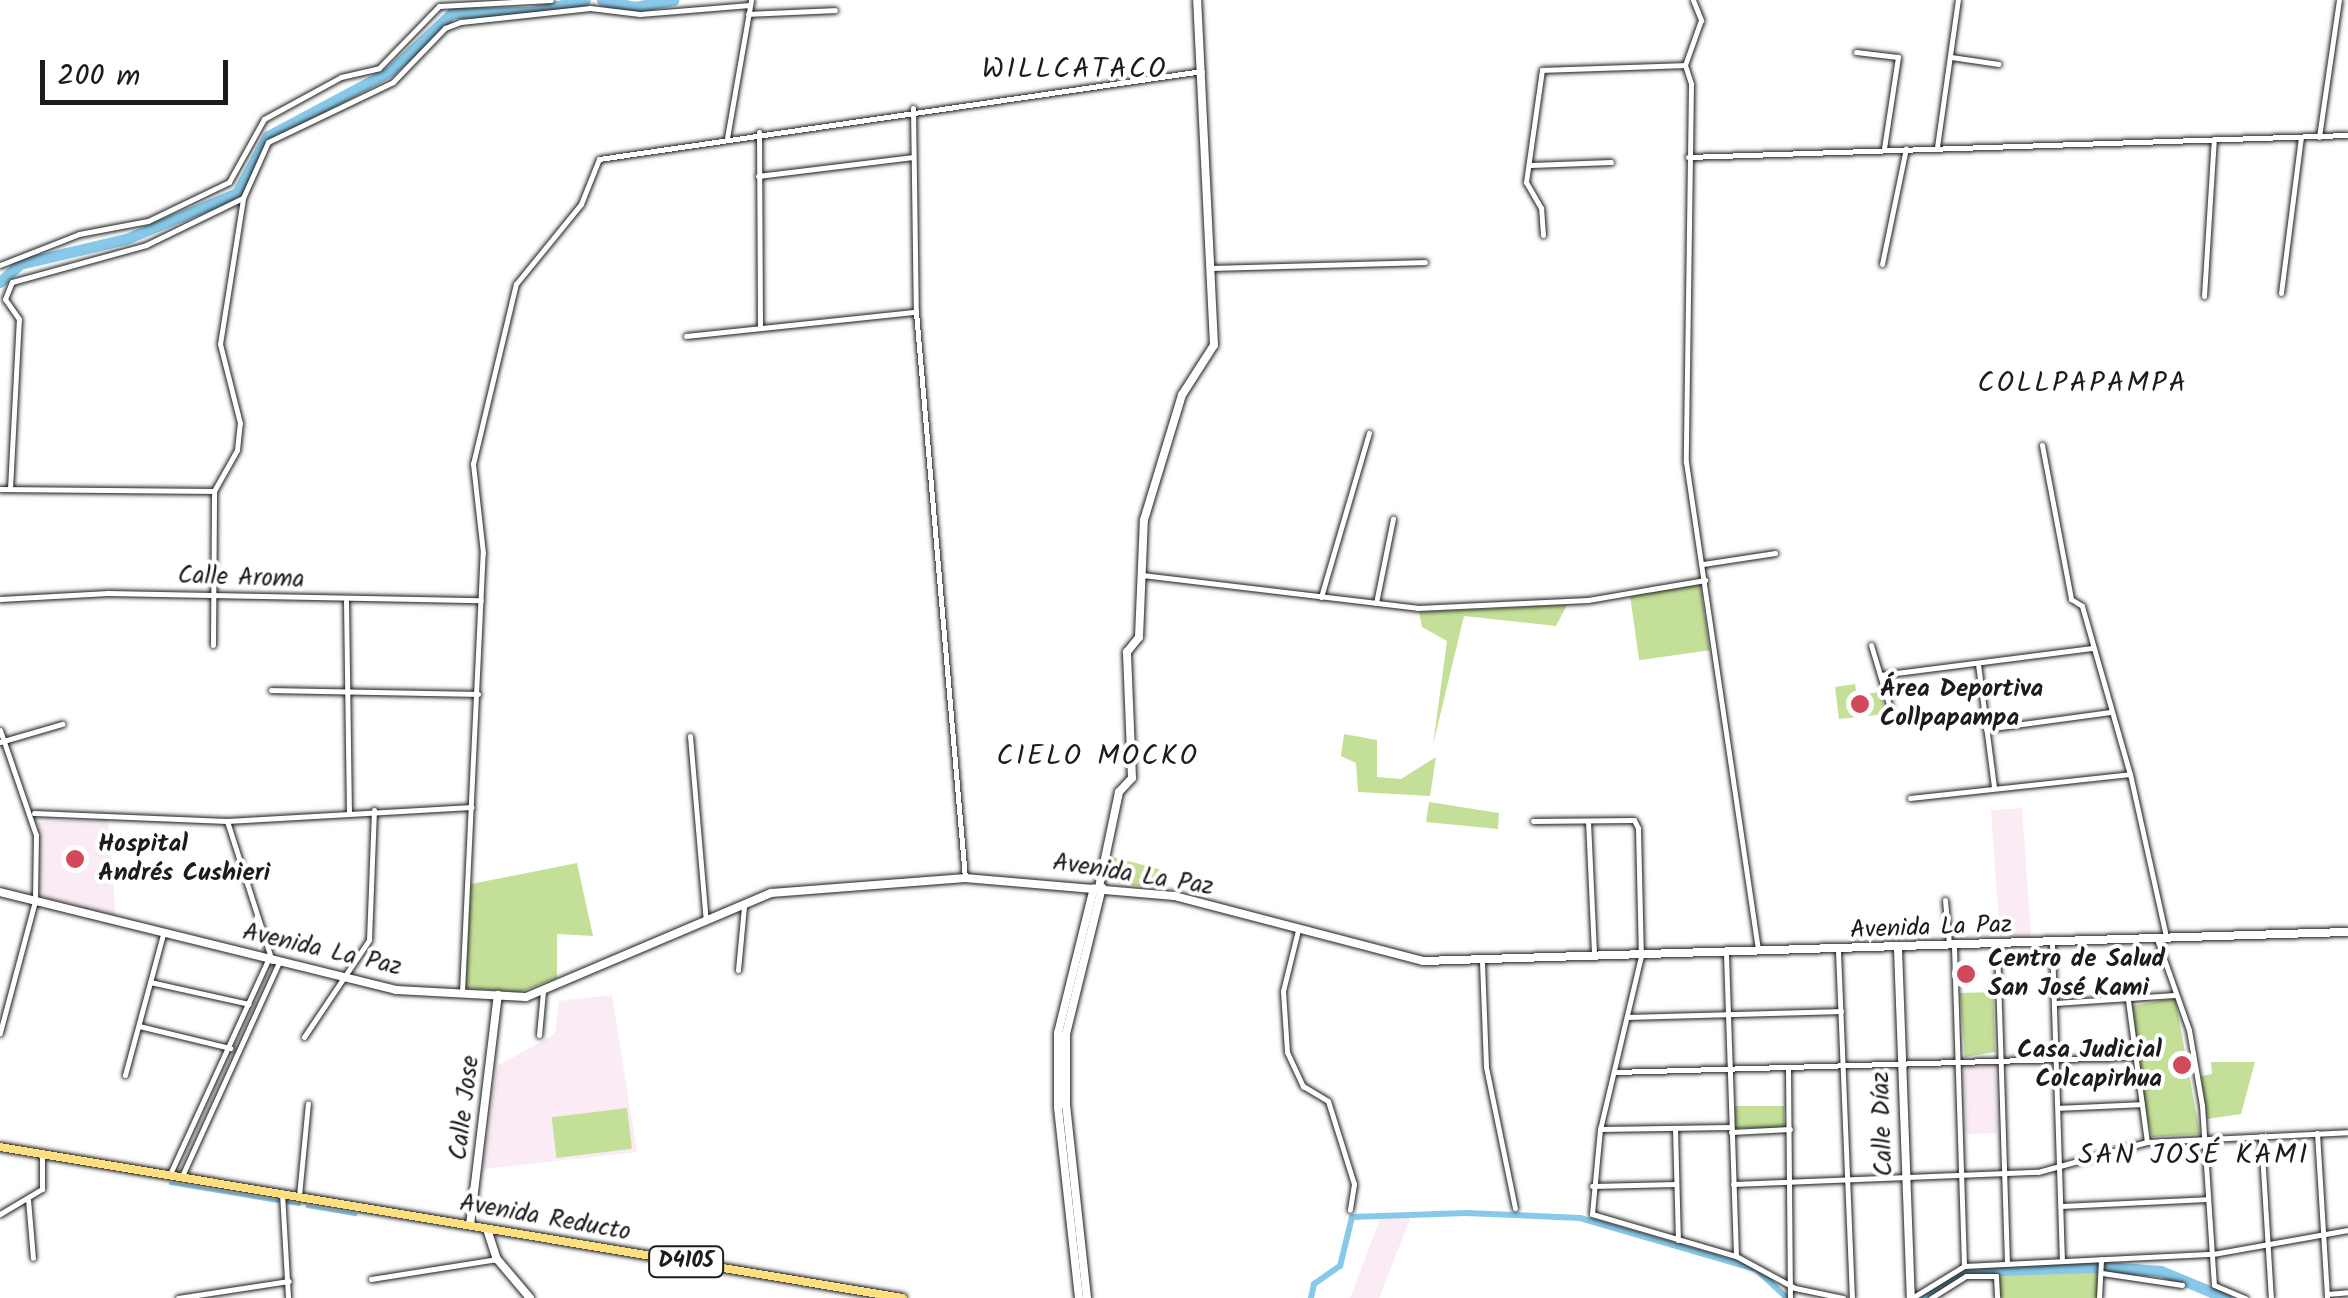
<!DOCTYPE html>
<meta charset="utf-8">
<style>
body{margin:0}
#map{position:relative;width:2348px;height:1298px;overflow:hidden;background:#fff;font-family:Kalam,sans-serif}
div>[style]{position:absolute}
[style*='--x']{left:calc(var(--x)*1px);top:calc(var(--y)*1px);width:calc(var(--w)*1px);rotate:calc(var(--a)*1deg)}
.built>*{inset:0;background:#faebf4;transform-origin:0 0}
.green>*{inset:0;background:#c4e098;transform-origin:0 0}
.stream>*{height:2.5px;margin:-1.25px;padding:0 1.25px;transform-origin:1.25px;border-radius:1.25px;background:#88c9e9}
.canal>*{height:6px;margin:-3px;padding:0 3px;transform-origin:3px;border-radius:3px;background:#88c9e9}
.river>*{height:11px;margin:-5.5px;padding:0 5.5px;transform-origin:5.5px;border-radius:5.5px;background:#88c9e9}
.roads{filter:drop-shadow(0 0 2px #1c1c1c) drop-shadow(0 0 2px #1c1c1c)}
.street>*{height:5px;margin:-2.5px;padding:0 2.5px;transform-origin:2.5px;border-radius:2.5px;background:#fff}
.secondary>*{height:8px;margin:-4px;padding:0 4px;transform-origin:4px;border-radius:4px;background:#fff}
.primary>*{height:8px;margin:-4px;padding:0 4px;transform-origin:4px;border-radius:4px;background:#fddf80}
.dots>*{width:28px;height:28px;translate:-50% -50%;box-sizing:border-box;border:5px solid #fff;border-radius:50%}
span{translate:-50% -50%;white-space:nowrap;text-align:center;line-height:1.15;-webkit-text-stroke:8px #fff;paint-order:stroke}
.shield-label span{padding:2px 8px;background:#fff;border:2px solid;border-radius:8px;-webkit-text-stroke-width:0}
.shield-label{font-size:22px;color:#1c1c1c;font-weight:700}
.street-label{font-size:25px;color:#1c1c1c}
.poi-label{font-size:25px;color:#1c1c1c;font-weight:700}
.left{translate:0 -50%;text-align:left}
.right{translate:-100% -50%;text-align:right}
.neighbourhood-label{font-size:28px;color:#1c1c1c;letter-spacing:2.5px}
.scale{position:absolute;left:40px;top:60px;width:188px;height:45px;box-sizing:border-box;border:5px solid #1c1c1c;border-top:0;padding-left:12px;font-size:30px;line-height:35px;white-space:nowrap;color:#1c1c1c;-webkit-text-stroke:8px #fff;paint-order:stroke}
</style>
<div id="map">
<div class="built">
<div style="left:2022px;top:808px;width:129px;height:31px;rotate:86deg"></div>
<div style="clip-path:polygon(108px 819px,116px 918px,38px 896px,38px 822px)"></div>
<div style="clip-path:polygon(612px 995px,637px 1152px,483px 1169px,497px 1066px,555px 1034px,559px 1001px)"></div>
<div style="left:1995px;top:1064px;width:69px;height:31px;rotate:88deg"></div>
<div style="clip-path:polygon(1382px 1214px,1412px 1214px,1379px 1298px,1350px 1298px)"></div>
</div>
<div class="green">
<div style="left:1700px;top:583px;width:68px;height:71px;rotate:82deg"></div>
<div style="clip-path:polygon(1567px 605px,1556px 626px,1464px 616px,1433px 745px,1447px 641px,1422px 627px,1419px 612px)"></div>
<div style="clip-path:polygon(1855px 684px,1857px 695px,1880px 692px,1886px 714px,1839px 719px,1835px 687px)"></div>
<div style="clip-path:polygon(1344px 734px,1377px 740px,1377px 777px,1401px 779px,1436px 757px,1430px 796px,1358px 792px,1356px 763px,1341px 756px)"></div>
<div style="clip-path:polygon(1429px 802px,1499px 813px,1498px 829px,1426px 822px)"></div>
<div style="clip-path:polygon(1109px 856px,1159px 869px,1154px 888px,1104px 881px)"></div>
<div style="clip-path:polygon(577px 863px,593px 936px,557px 934px,557px 978px,520px 992px,466px 988px,471px 884px)"></div>
<div style="clip-path:polygon(1993px 992px,1995px 1052px,1965px 1057px,1960px 993px)"></div>
<div style="clip-path:polygon(2175px 998px,2200px 1134px,2152px 1137px,2133px 1056px,2132px 1006px)"></div>
<div style="clip-path:polygon(2211px 1062px,2255px 1062px,2241px 1114px,2207px 1119px,2201px 1076px,2212px 1074px)"></div>
<div style="left:1735px;top:1106px;width:49px;height:22px"></div>
<div style="left:627px;top:1108px;width:41px;height:76px;rotate:83deg"></div>
<div style="clip-path:polygon(2099px 1262px,2098px 1298px,2001px 1298px,1991px 1267px)"></div>
</div>
<div class="stream">
<div style="--x:170;--y:1183;--w:109;--a:9.5"></div>
<div style="--x:286;--y:1202;--w:13;--a:9"></div>
<div style="--x:307;--y:1206;--w:49;--a:9.5"></div>
</div>
<div class="canal">
<div style="--x:1311;--y:1298;--w:14;--a:-78"></div>
<div style="--x:1314;--y:1284;--w:32;--a:-35"></div>
<div style="--x:1340;--y:1266;--w:50;--a:-76.2"></div>
<div style="--x:1352;--y:1217;--w:114;--a:-2"></div>
<div style="--x:1466;--y:1213;--w:114;--a:2.5"></div>
<div style="--x:1580;--y:1218;--w:183;--a:16.2"></div>
<div style="--x:1756;--y:1269;--w:40;--a:43"></div>
</div>
<div class="river">
<div style="--x:602;--y:0;--w:33;--a:12"></div>
<div style="--x:634;--y:7;--w:40;--a:-10"></div>
<div style="--x:0;--y:282;--w:27;--a:-42"></div>
<div style="--x:20;--y:264;--w:109;--a:-13.3"></div>
<div style="--x:126;--y:239;--w:120;--a:-22.5"></div>
<div style="--x:237;--y:193;--w:65;--a:-61.5"></div>
<div style="--x:268;--y:136;--w:138;--a:-28"></div>
<div style="--x:390;--y:71;--w:85;--a:-43.1"></div>
<div style="--x:452;--y:13;--w:78;--a:-0.7"></div>
<div style="--x:530;--y:12;--w:56;--a:-12.3"></div>
<div style="--x:2108;--y:1267;--w:53;--a:4.3"></div>
<div style="--x:2161;--y:1271;--w:70;--a:22.6"></div>
<div style="--x:1922;--y:1298;--w:52;--a:-31.5"></div>
<div style="--x:1966;--y:1271;--w:130;--a:-1.8"></div>
</div>
<div class="roads">
<div class="street">
<div style="--x:1693;--y:0;--w:22;--a:68"></div>
<div style="--x:1701;--y:20;--w:48;--a:109.6"></div>
<div style="--x:1685;--y:65;--w:20;--a:72"></div>
<div style="--x:1691;--y:84;--w:378;--a:90.8"></div>
<div style="--x:1686;--y:462;--w:493;--a:81.6"></div>
<div style="--x:748;--y:14;--w:87;--a:-2.6"></div>
<div style="--x:1856;--y:52;--w:42;--a:6.8"></div>
<div style="--x:1898;--y:57;--w:93;--a:98.7"></div>
<div style="--x:1951;--y:57;--w:48;--a:8.5"></div>
<div style="--x:913;--y:108;--w:204;--a:89.2"></div>
<div style="--x:916;--y:312;--w:568;--a:85.05"></div>
<div style="--x:759;--y:132;--w:196;--a:89.7"></div>
<div style="--x:2319;--y:137;--w:138;--a:-81.7"></div>
<div style="--x:727;--y:138;--w:140;--a:-80.1"></div>
<div style="--x:1937;--y:147;--w:148;--a:-81.9"></div>
<div style="--x:1688;--y:157;--w:660;--a:-1.91"></div>
<div style="--x:1531;--y:165;--w:80;--a:-2.1"></div>
<div style="--x:758;--y:176;--w:156;--a:-7"></div>
<div style="--x:1543;--y:235;--w:27;--a:-94"></div>
<div style="--x:1541;--y:208;--w:30;--a:-120"></div>
<div style="--x:1526;--y:182;--w:113;--a:-81.9"></div>
<div style="--x:1542;--y:70;--w:143;--a:-2"></div>
<div style="--x:1882;--y:264;--w:118;--a:-78.3"></div>
<div style="--x:0;--y:265;--w:85;--a:-21.4"></div>
<div style="--x:79;--y:234;--w:70;--a:-10.7"></div>
<div style="--x:148;--y:221;--w:90;--a:-25.7"></div>
<div style="--x:229;--y:182;--w:72;--a:-60.9"></div>
<div style="--x:264;--y:119;--w:88;--a:-28.6"></div>
<div style="--x:341;--y:77;--w:39;--a:-13"></div>
<div style="--x:379;--y:68;--w:86;--a:-45.9"></div>
<div style="--x:439;--y:6;--w:112;--a:-3.1"></div>
<div style="--x:1213;--y:268;--w:212;--a:-1.6"></div>
<div style="--x:2281;--y:293;--w:157;--a:-82.7"></div>
<div style="--x:2204;--y:296;--w:157;--a:-86.4"></div>
<div style="--x:686;--y:336;--w:231;--a:-6"></div>
<div style="--x:2042;--y:445;--w:157;--a:79.3"></div>
<div style="--x:2071;--y:599;--w:13;--a:32"></div>
<div style="--x:2082;--y:606;--w:175;--a:74.1"></div>
<div style="--x:2130;--y:774;--w:166;--a:77.5"></div>
<div style="--x:0;--y:489;--w:214;--a:0.5"></div>
<div style="--x:10;--y:489;--w:170;--a:-87"></div>
<div style="--x:19;--y:319;--w:24;--a:-125"></div>
<div style="--x:5;--y:299;--w:18;--a:-68"></div>
<div style="--x:12;--y:282;--w:139;--a:-15.4"></div>
<div style="--x:146;--y:245;--w:108;--a:-25.9"></div>
<div style="--x:243;--y:198;--w:61;--a:-65.9"></div>
<div style="--x:268;--y:142;--w:139;--a:-25.6"></div>
<div style="--x:393;--y:82;--w:75;--a:-46.1"></div>
<div style="--x:445;--y:28;--w:17;--a:-21"></div>
<div style="--x:461;--y:22;--w:130;--a:-6.2"></div>
<div style="--x:590;--y:8;--w:50;--a:6.8"></div>
<div style="--x:640;--y:14;--w:110;--a:-4.7"></div>
<div style="--x:1703;--y:564;--w:73;--a:-8.7"></div>
<div style="--x:1142;--y:575;--w:277;--a:6.8"></div>
<div style="--x:1417;--y:608;--w:171;--a:-2.7"></div>
<div style="--x:1588;--y:600;--w:119;--a:-9.7"></div>
<div style="--x:1321;--y:597;--w:171;--a:-73.7"></div>
<div style="--x:0;--y:599;--w:108;--a:-3.2"></div>
<div style="--x:108;--y:593;--w:373;--a:1.1"></div>
<div style="--x:346;--y:601;--w:210;--a:89.2"></div>
<div style="--x:1376;--y:603;--w:86;--a:-78.6"></div>
<div style="--x:213;--y:645;--w:154;--a:-89.6"></div>
<div style="--x:214;--y:491;--w:47;--a:-60.7"></div>
<div style="--x:237;--y:450;--w:27;--a:-84"></div>
<div style="--x:240;--y:423;--w:81;--a:-104.2"></div>
<div style="--x:220;--y:344;--w:148;--a:-81"></div>
<div style="--x:1871;--y:645;--w:66;--a:73.2"></div>
<div style="--x:1978;--y:664;--w:124;--a:82.6"></div>
<div style="--x:1881;--y:675;--w:214;--a:-7.3"></div>
<div style="--x:271;--y:690;--w:207;--a:1.1"></div>
<div style="--x:1986;--y:729;--w:125;--a:-7.8"></div>
<div style="--x:0;--y:730;--w:111;--a:71.1"></div>
<div style="--x:36;--y:835;--w:66;--a:90.9"></div>
<div style="--x:35;--y:901;--w:137;--a:104.9"></div>
<div style="--x:690;--y:736;--w:186;--a:85.1"></div>
<div style="--x:0;--y:742;--w:65;--a:-16.2"></div>
<div style="--x:1910;--y:798;--w:221;--a:-6.2"></div>
<div style="--x:34;--y:813;--w:193;--a:2.4"></div>
<div style="--x:227;--y:821;--w:245;--a:-3.3"></div>
<div style="--x:227;--y:821;--w:147;--a:72.2"></div>
<div style="--x:1533;--y:821;--w:101;--a:-0.6"></div>
<div style="--x:1634;--y:820;--w:9;--a:63"></div>
<div style="--x:1638;--y:828;--w:128;--a:88.7"></div>
<div style="--x:1641;--y:956;--w:178;--a:103.3"></div>
<div style="--x:1600;--y:1129;--w:85;--a:95.4"></div>
<div style="--x:1592;--y:1214;--w:150;--a:16.3"></div>
<div style="--x:1736;--y:1256;--w:67;--a:28.5"></div>
<div style="--x:1795;--y:1288;--w:49;--a:11.8"></div>
<div style="--x:1588;--y:821;--w:133;--a:87.4"></div>
<div style="--x:1945;--y:900;--w:44;--a:84.8"></div>
<div style="--x:1298;--y:930;--w:63;--a:103.8"></div>
<div style="--x:1283;--y:991;--w:61;--a:86.2"></div>
<div style="--x:1287;--y:1052;--w:38;--a:65"></div>
<div style="--x:1303;--y:1086;--w:29;--a:31"></div>
<div style="--x:1328;--y:1101;--w:87;--a:72.6"></div>
<div style="--x:1354;--y:1184;--w:26;--a:99"></div>
<div style="--x:2157;--y:939;--w:96;--a:70.6"></div>
<div style="--x:2189;--y:1030;--w:76;--a:80.2"></div>
<div style="--x:2202;--y:1105;--w:180;--a:86.2"></div>
<div style="--x:2214;--y:1285;--w:34;--a:23"></div>
<div style="--x:2052;--y:944;--w:317;--a:88.2"></div>
<div style="--x:1997;--y:945;--w:319;--a:88.2"></div>
<div style="--x:1954;--y:947;--w:319;--a:88.2"></div>
<div style="--x:1838;--y:951;--w:347;--a:87.7"></div>
<div style="--x:1726;--y:954;--w:302;--a:88.1"></div>
<div style="--x:1482;--y:962;--w:105;--a:87.8"></div>
<div style="--x:1486;--y:1067;--w:144;--a:78.4"></div>
<div style="--x:738;--y:970;--w:64;--a:-84.6"></div>
<div style="--x:150;--y:982;--w:101;--a:12.5"></div>
<div style="--x:462;--y:992;--w:440;--a:-87.3"></div>
<div style="--x:483;--y:553;--w:90;--a:-96.4"></div>
<div style="--x:473;--y:464;--w:185;--a:-76.6"></div>
<div style="--x:516;--y:284;--w:103;--a:-50.9"></div>
<div style="--x:581;--y:204;--w:48;--a:-68.2"></div>
<div style="--x:599;--y:159;--w:609;--a:-8.3"></div>
<div style="--x:2128;--y:1000;--w:143;--a:82.4"></div>
<div style="--x:2054;--y:1003;--w:122;--a:-3.8"></div>
<div style="--x:1629;--y:1017;--w:212;--a:-1.6"></div>
<div style="--x:139;--y:1026;--w:94;--a:13.6"></div>
<div style="--x:539;--y:1035;--w:44;--a:-84.8"></div>
<div style="--x:304;--y:1037;--w:117;--a:-56.2"></div>
<div style="--x:369;--y:940;--w:130;--a:-87.8"></div>
<div style="--x:1788;--y:1069;--w:229;--a:89.5"></div>
<div style="--x:1615;--y:1072;--w:515;--a:-1.67"></div>
<div style="--x:125;--y:1075;--w:146;--a:-74.9"></div>
<div style="--x:2058;--y:1108;--w:84;--a:-2.7"></div>
<div style="--x:1675;--y:1128;--w:112;--a:88.5"></div>
<div style="--x:1600;--y:1129;--w:130;--a:-0.9"></div>
<div style="--x:1731;--y:1132;--w:59;--a:-2.9"></div>
<div style="--x:2317;--y:1133;--w:165;--a:86.5"></div>
<div style="--x:2261;--y:1136;--w:162;--a:86.5"></div>
<div style="--x:170;--y:1174;--w:235;--a:-65.4"></div>
<div style="--x:182;--y:1176;--w:235;--a:-65.6"></div>
<div style="--x:1733;--y:1184;--w:305;--a:-2.3"></div>
<div style="--x:2038;--y:1172;--w:113;--a:-15.4"></div>
<div style="--x:2147;--y:1142;--w:201;--a:-2.8"></div>
<div style="--x:1592;--y:1186;--w:84;--a:-1.4"></div>
<div style="--x:282;--y:1193;--w:105;--a:86.7"></div>
<div style="--x:299;--y:1196;--w:93;--a:-84.5"></div>
<div style="--x:28;--y:1199;--w:59;--a:85.2"></div>
<div style="--x:2061;--y:1206;--w:146;--a:-2.7"></div>
<div style="--x:0;--y:1214;--w:49;--a:-30.8"></div>
<div style="--x:42;--y:1189;--w:35;--a:-90"></div>
<div style="--x:2102;--y:1273;--w:81;--a:8.5"></div>
<div style="--x:371;--y:1279;--w:128;--a:-9"></div>
<div style="--x:2327;--y:1294;--w:21;--a:-5"></div>
<div style="--x:178;--y:1298;--w:112;--a:-8.7"></div>
<div style="--x:1912;--y:1298;--w:61;--a:-31.6"></div>
<div style="--x:1964;--y:1266;--w:249;--a:-2.8"></div>
<div style="--x:2213;--y:1254;--w:137;--a:-10.1"></div>
<div style="--x:1931;--y:1298;--w:41;--a:-32.2"></div>
<div style="--x:1966;--y:1276;--w:30;--a:0"></div>
<div style="--x:1996;--y:1276;--w:22;--a:87"></div>
<div style="--x:2099;--y:1298;--w:39;--a:-87"></div>
</div>
<div class="secondary">
<div style="--x:1099;--y:887;--w:97;--a:-78.1"></div>
<div style="--x:1119;--y:792;--w:19;--a:-47"></div>
<div style="--x:1132;--y:778;--w:126;--a:-92.3"></div>
<div style="--x:1127;--y:652;--w:19;--a:-51"></div>
<div style="--x:1139;--y:637;--w:117;--a:-87.6"></div>
<div style="--x:1144;--y:520;--w:131;--a:-73.1"></div>
<div style="--x:1182;--y:395;--w:59;--a:-57.4"></div>
<div style="--x:1214;--y:345;--w:345;--a:-92.8"></div>
<div style="--x:0;--y:892;--w:408;--a:13.9"></div>
<div style="--x:396;--y:990;--w:130;--a:3.1"></div>
<div style="--x:526;--y:997;--w:266;--a:-23"></div>
<div style="--x:771;--y:893;--w:195;--a:-4.4"></div>
<div style="--x:965;--y:878;--w:210;--a:4.9"></div>
<div style="--x:1174;--y:896;--w:257;--a:14.6"></div>
<div style="--x:1423;--y:961;--w:925;--a:-1.8"></div>
<div style="--x:1898;--y:949;--w:349;--a:87.9"></div>
<div style="--x:470;--y:1225;--w:232;--a:-83.1"></div>
<div style="--x:487;--y:1229;--w:32;--a:72"></div>
<div style="--x:497;--y:1259;--w:51;--a:49.8"></div>
<div style="--x:1079;--y:1298;--w:192;--a:-96.3"></div>
<div style="--x:1058;--y:1107;--w:74;--a:-90"></div>
<div style="--x:1058;--y:1033;--w:149;--a:-76.1"></div>
<div style="--x:1087;--y:1298;--w:193;--a:-96.2"></div>
<div style="--x:1066;--y:1106;--w:72;--a:-90"></div>
<div style="--x:1066;--y:1034;--w:151;--a:-76.2"></div>
</div>
<div class="primary">
<div style="--x:0;--y:1147;--w:915;--a:9.5"></div>
</div>
</div>
<div class="dots">
<div style="left:1860px;top:704px;background:#d1495b"></div>
<div style="left:75px;top:859px;background:#d1495b"></div>
<div style="left:1966px;top:974px;background:#d1495b"></div>
<div style="left:2182px;top:1065px;background:#d1495b"></div>
</div>
<div class="shield-label">
<span style="left:686px;top:1262px">D4105</span>
</div>
<div class="street-label">
<span style="left:241px;top:578px;rotate:2deg">Calle Aroma</span>
<span style="left:1133px;top:875px;rotate:9deg">Avenida La Paz</span>
<span style="left:1931px;top:928px;rotate:-2deg">Avenida La Paz</span>
<span style="left:322px;top:950px;rotate:13deg">Avenida La Paz</span>
<span style="left:465px;top:1108px;rotate:-83deg">Calle Jose</span>
<span style="left:1883px;top:1124px;rotate:-92deg">Calle Díaz</span>
<span style="left:545px;top:1218px;rotate:10deg">Avenida Reducto</span>
</div>
<div class="poi-label">
<span class="left" style="left:1880px;top:704px">Área Deportiva<br>Collpapampa</span>
<span class="left" style="left:98px;top:859px">Hospital<br>Andrés Cushieri</span>
<span class="left" style="left:1988px;top:974px">Centro de Salud<br>San José Kami</span>
<span class="right" style="left:2162px;top:1065px">Casa Judicial<br>Colcapirhua</span>
</div>
<div class="neighbourhood-label">
<span style="left:1075px;top:70px">WILLCATACO</span>
<span style="left:2083px;top:384px">COLLPAPAMPA</span>
<span style="left:1098px;top:757px">CIELO MOCKO</span>
<span style="left:2194px;top:1156px">SAN JOSÉ KAMI</span>
</div>
<div class="scale">200 m</div>
</div>
